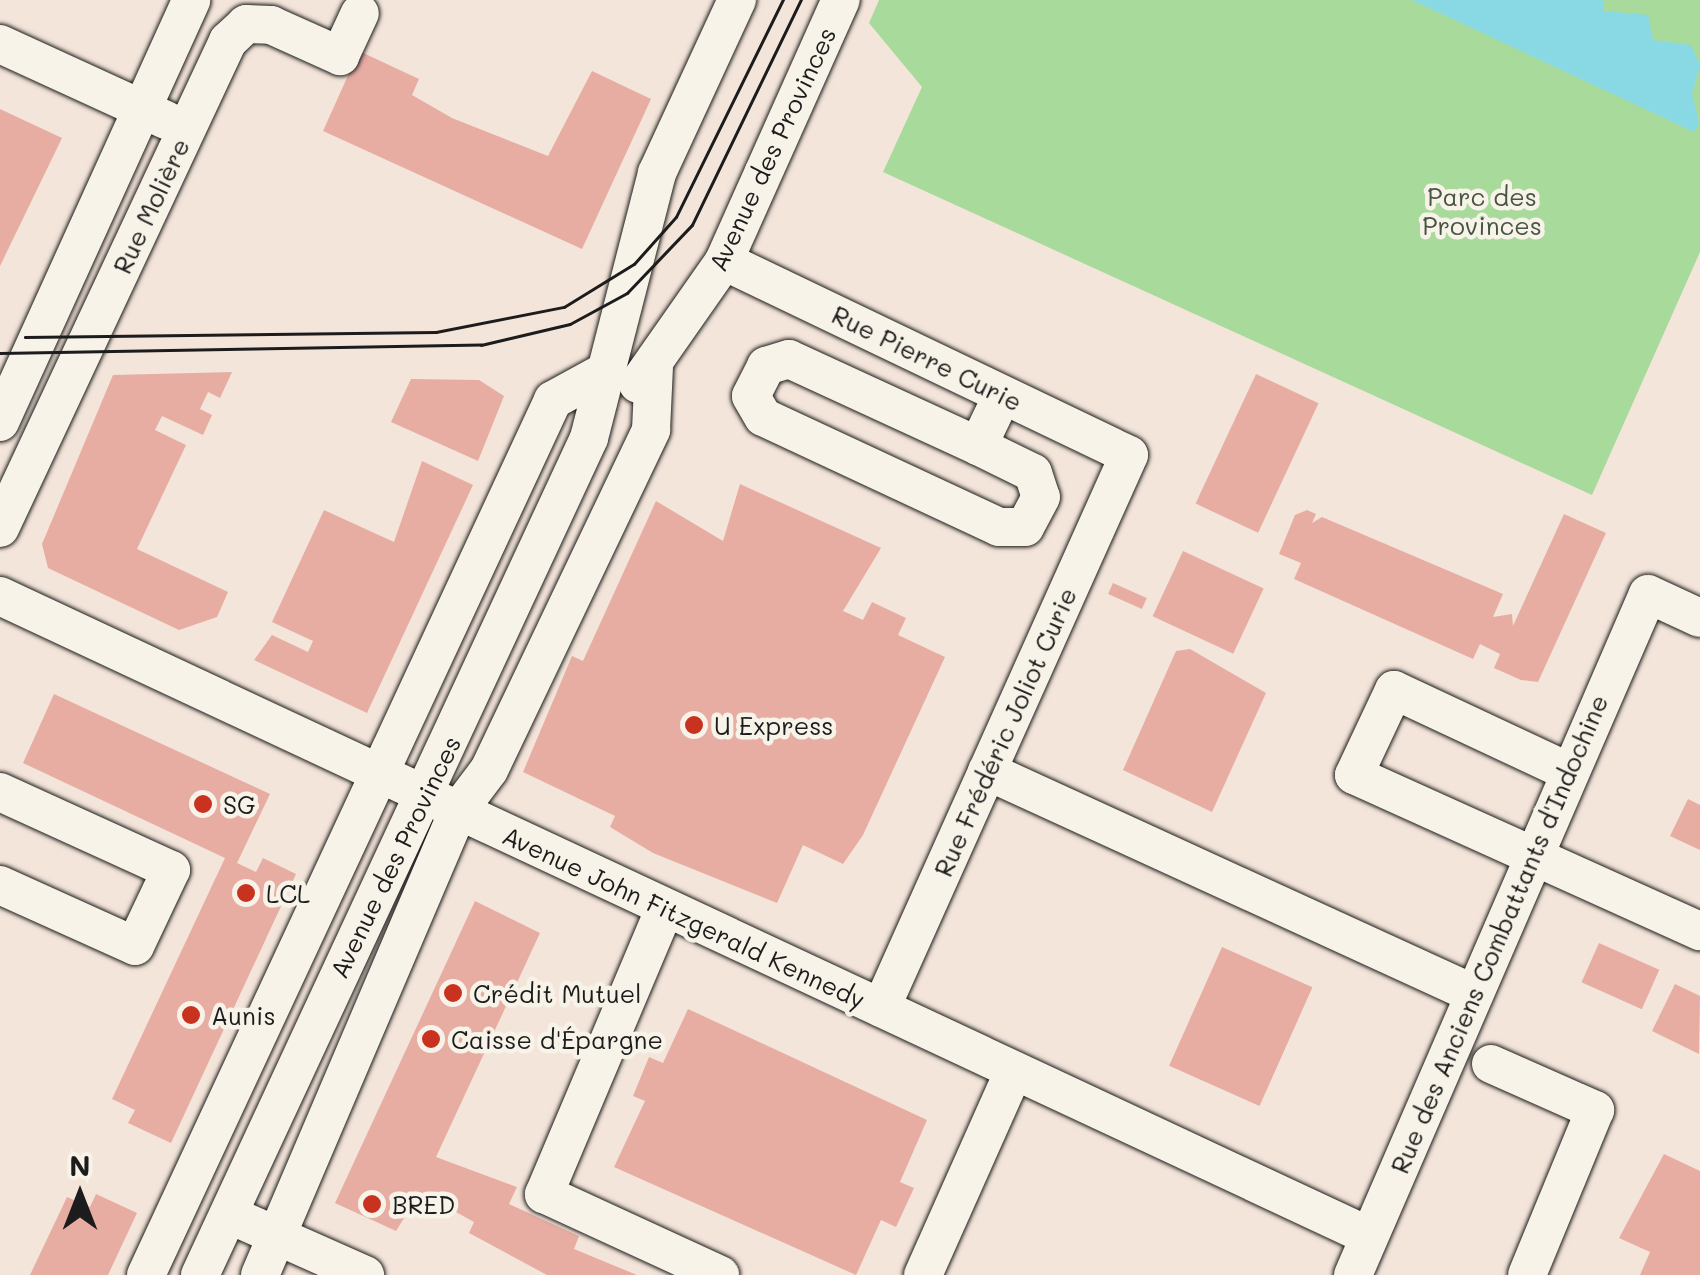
<!DOCTYPE html>
<meta charset="utf-8">
<style>
body{margin:0}
#map{position:relative;width:1700px;height:1275px;overflow:hidden;background:#f4e5da;font-family:Mali,sans-serif}
div>[style]{position:absolute}
[style*='--x']{left:calc(var(--x)*1px);top:calc(var(--y)*1px);width:calc(var(--w)*1px);rotate:calc(var(--a)*1deg)}
.green>*{inset:0;background:#a8da9b}
.water>*{inset:0;background:#89d9e5}
.building>*{inset:0;background:#e7ada3;transform-origin:0 0}
.roads{filter:drop-shadow(0 0 2px #1c1c1c) drop-shadow(0 0 2px #1c1c1c)}
.minor>*{height:38px;margin:-19px;padding:0 19px;transform-origin:19px;border-radius:19px;background:#f7f3e8}
.tram>*{height:2.5px;margin:-1.25px;padding:0 1.25px;transform-origin:1.25px;border-radius:1.25px;background:#1c1c1c}
.dots>*{width:28px;height:28px;translate:-50% -50%;box-sizing:border-box;border:5px solid #f7f3e8;border-radius:50%}
span{translate:-50% -50%;white-space:nowrap;text-align:center;line-height:1.15;-webkit-text-stroke:9px #f7f3e8;paint-order:stroke}
.street-label{font-size:25px;color:#1c1c1c}
.park-label{font-size:25px;color:#465542}
.poi-label{font-size:25px;color:#1c1c1c}
.left{translate:0 -50%;text-align:left}
.north{position:absolute;left:30px;top:1145px;width:100px;height:100px;-webkit-text-stroke:8px #f7f3e8;paint-order:stroke;rotate:0deg;font-size:28px;font-weight:700;line-height:40px;text-align:center;color:#1c1c1c}
.north::after{content:'';display:block;margin:auto;width:35px;height:45px;background:#1c1c1c;clip-path:polygon(50% 0,100% 100%,50% 72%,0 100%)}
</style>
<div id="map">
<div class="green">
<div style="clip-path:polygon(879px 0,1700px 0,1700px 252px,1592px 495px,883px 172px,922px 87px,869px 23px)"></div>
</div>
<div class="water">
<div style="clip-path:polygon(1412px 0,1603px 0,1604px 11px,1648px 15px,1653px 40px,1691px 45px,1700px 65px,1692px 94px,1699px 123px,1694px 132px)"></div>
</div>
<div class="building">
<div style="clip-path:polygon(359px 51px,419px 79px,412px 95px,452px 118px,548px 156px,592px 71px,651px 99px,582px 249px,323px 131px)"></div>
<div style="clip-path:polygon(0 109px,62px 138px,0 266px)"></div>
<div style="clip-path:polygon(232px 372px,220px 398px,208px 392px,200px 409px,212px 415px,203px 435px,162px 416px,155px 430px,186px 445px,137px 549px,228px 592px,217px 617px,179px 630px,48px 568px,42px 544px,113px 375px)"></div>
<div style="left:1256px;top:374px;width:69px;height:143px;rotate:25deg"></div>
<div style="clip-path:polygon(411px 379px,479px 380px,504px 396px,478px 461px,391px 422px)"></div>
<div style="clip-path:polygon(422px 461px,473px 485px,367px 713px,254px 660px,272px 635px,308px 652px,313px 641px,272px 622px,324px 510px,394px 542px)"></div>
<div style="clip-path:polygon(740px 484px,881px 548px,843px 611px,863px 620px,872px 602px,906px 618px,898px 635px,945px 657px,863px 835px,843px 864px,803px 845px,777px 903px,653px 853px,610px 827px,615px 816px,523px 772px,572px 656px,583px 661px,656px 501px,723px 541px)"></div>
<div style="clip-path:polygon(1307px 510px,1316px 514px,1312px 523px,1322px 517px,1503px 594px,1493px 617px,1512px 614px,1513px 626px,1564px 514px,1606px 533px,1538px 682px,1521px 680px,1494px 668px,1500px 654px,1480px 644px,1473px 659px,1294px 579px,1301px 563px,1279px 554px,1295px 515px)"></div>
<div style="left:1183px;top:551px;width:89px;height:72px;rotate:25deg"></div>
<div style="left:1113px;top:583px;width:37px;height:12px;rotate:24deg"></div>
<div style="clip-path:polygon(1190px 649px,1266px 693px,1212px 812px,1123px 770px,1176px 651px)"></div>
<div style="clip-path:polygon(54px 694px,270px 794px,237px 863px,256px 872px,263px 858px,296px 874px,171px 1143px,128px 1123px,135px 1110px,112px 1099px,225px 858px,23px 763px)"></div>
<div style="clip-path:polygon(1688px 799px,1700px 805px,1700px 850px,1670px 836px)"></div>
<div style="clip-path:polygon(475px 901px,540px 933px,436px 1157px,517px 1187px,509px 1204px,579px 1236px,574px 1249px,637px 1275px,547px 1275px,469px 1233px,474px 1222px,420px 1192px,396px 1231px,335px 1203px)"></div>
<div style="left:1599px;top:943px;width:66px;height:43px;rotate:24deg"></div>
<div style="left:1222px;top:947px;width:99px;height:130px;rotate:24deg"></div>
<div style="clip-path:polygon(1675px 984px,1700px 996px,1699px 1054px,1652px 1031px)"></div>
<div style="clip-path:polygon(688px 1009px,927px 1120px,900px 1182px,914px 1188px,896px 1227px,881px 1220px,856px 1275px,614px 1167px,645px 1101px,633px 1096px,649px 1057px,663px 1063px)"></div>
<div style="clip-path:polygon(1664px 1154px,1700px 1171px,1700px 1275px,1640px 1275px,1650px 1252px,1619px 1238px)"></div>
<div style="clip-path:polygon(96px 1194px,137px 1213px,108px 1275px,30px 1275px,67px 1197px,90px 1207px)"></div>
</div>
<div class="roads">
<div class="minor">
<div style="--x:0;--y:44;--w:183;--a:24.6"></div>
<div style="--x:724;--y:261;--w:449;--a:25.6"></div>
<div style="--x:1129;--y:455;--w:606;--a:114.15"></div>
<div style="--x:638;--y:384;--w:150;--a:-55"></div>
<div style="--x:724;--y:261;--w:286;--a:-65.9"></div>
<div style="--x:0;--y:422;--w:463;--a:-65.6"></div>
<div style="--x:978;--y:446;--w:61;--a:26.1"></div>
<div style="--x:1033;--y:473;--w:25;--a:72"></div>
<div style="--x:1041;--y:497;--w:34;--a:118"></div>
<div style="--x:1025;--y:527;--w:26;--a:180"></div>
<div style="--x:999;--y:527;--w:260;--a:-155"></div>
<div style="--x:763;--y:417;--w:24;--a:-120"></div>
<div style="--x:751;--y:396;--w:34;--a:-63"></div>
<div style="--x:766;--y:366;--w:24;--a:-17"></div>
<div style="--x:789;--y:359;--w:208;--a:24.7"></div>
<div style="--x:978;--y:446;--w:55;--a:-64.4"></div>
<div style="--x:0;--y:528;--w:538;--a:-64.91"></div>
<div style="--x:228;--y:41;--w:25;--a:-43"></div>
<div style="--x:246;--y:24;--w:25;--a:2"></div>
<div style="--x:271;--y:25;--w:76;--a:24.2"></div>
<div style="--x:340;--y:56;--w:47;--a:-65.1"></div>
<div style="--x:0;--y:596;--w:1511;--a:25.06"></div>
<div style="--x:987;--y:771;--w:536;--a:24.6"></div>
<div style="--x:1567;--y:771;--w:191;--a:-154.9"></div>
<div style="--x:1394;--y:690;--w:94;--a:115.2"></div>
<div style="--x:1354;--y:775;--w:380;--a:24.3"></div>
<div style="--x:0;--y:792;--w:188;--a:24.5"></div>
<div style="--x:171;--y:870;--w:84;--a:115.3"></div>
<div style="--x:135;--y:946;--w:148;--a:-155.7"></div>
<div style="--x:665;--y:908;--w:311;--a:112.9"></div>
<div style="--x:544;--y:1194;--w:194;--a:24.7"></div>
<div style="--x:1491;--y:1064;--w:114;--a:23.9"></div>
<div style="--x:1595;--y:1110;--w:178;--a:112.4"></div>
<div style="--x:230;--y:1215;--w:148;--a:24"></div>
<div style="--x:146;--y:1275;--w:965;--a:-65.05"></div>
<div style="--x:553;--y:400;--w:60;--a:-28.7"></div>
<div style="--x:200;--y:1275;--w:923;--a:-65.07"></div>
<div style="--x:589;--y:438;--w:274;--a:-75.6"></div>
<div style="--x:657;--y:173;--w:191;--a:-65.2"></div>
<div style="--x:260;--y:1275;--w:504;--a:-66.89"></div>
<div style="--x:458;--y:811;--w:51;--a:-52.9"></div>
<div style="--x:489;--y:770;--w:377;--a:-64.5"></div>
<div style="--x:651;--y:430;--w:64;--a:-87.3"></div>
<div style="--x:923;--y:1275;--w:223;--a:-66"></div>
<div style="--x:1353;--y:1275;--w:742;--a:-66.58"></div>
<div style="--x:1648;--y:594;--w:57;--a:24.8"></div>
</div>
</div>
<div class="tram">
<div style="--x:25;--y:337;--w:411;--a:-0.7"></div>
<div style="--x:436;--y:332;--w:130;--a:-11.1"></div>
<div style="--x:564;--y:307;--w:82;--a:-31.6"></div>
<div style="--x:634;--y:264;--w:63;--a:-48.2"></div>
<div style="--x:676;--y:217;--w:242;--a:-63.8"></div>
<div style="--x:0;--y:353;--w:481;--a:-1"></div>
<div style="--x:481;--y:345;--w:91;--a:-13.3"></div>
<div style="--x:570;--y:324;--w:65;--a:-28.5"></div>
<div style="--x:627;--y:293;--w:94;--a:-46.3"></div>
<div style="--x:692;--y:225;--w:250;--a:-64.2"></div>
</div>
<div class="dots">
<div style="left:694px;top:725px;background:#c8321e"></div>
<div style="left:203px;top:804px;background:#c8321e"></div>
<div style="left:246px;top:893px;background:#c8321e"></div>
<div style="left:453px;top:993px;background:#c8321e"></div>
<div style="left:191px;top:1015px;background:#c8321e"></div>
<div style="left:431px;top:1039px;background:#c8321e"></div>
<div style="left:372px;top:1204px;background:#c8321e"></div>
</div>
<div class="street-label">
<span style="left:772px;top:149px;rotate:-65deg">Avenue des Provinces</span>
<span style="left:151px;top:206px;rotate:-65deg">Rue Molière</span>
<span style="left:927px;top:358px;rotate:26deg">Rue Pierre Curie</span>
<span style="left:1005px;top:732px;rotate:-66deg">Rue Frédéric Joliot Curie</span>
<span style="left:395px;top:857px;rotate:-64deg">Avenue des Provinces</span>
<span style="left:684px;top:917px;rotate:25deg">Avenue John Fitzgerald Kennedy</span>
<span style="left:1499px;top:934px;rotate:-67deg">Rue des Anciens Combattants d'Indochine</span>
</div>
<div class="park-label">
<span style="left:1482px;top:211px">Parc des<br>Provinces</span>
</div>
<div class="poi-label">
<span class="left" style="left:714px;top:725px">U Express</span>
<span class="left" style="left:223px;top:804px">SG</span>
<span class="left" style="left:266px;top:893px">LCL</span>
<span class="left" style="left:473px;top:993px">Crédit Mutuel</span>
<span class="left" style="left:211px;top:1015px">Aunis</span>
<span class="left" style="left:451px;top:1039px">Caisse d'Épargne</span>
<span class="left" style="left:392px;top:1204px">BRED</span>
</div>
<div class="north">N</div>
</div>
